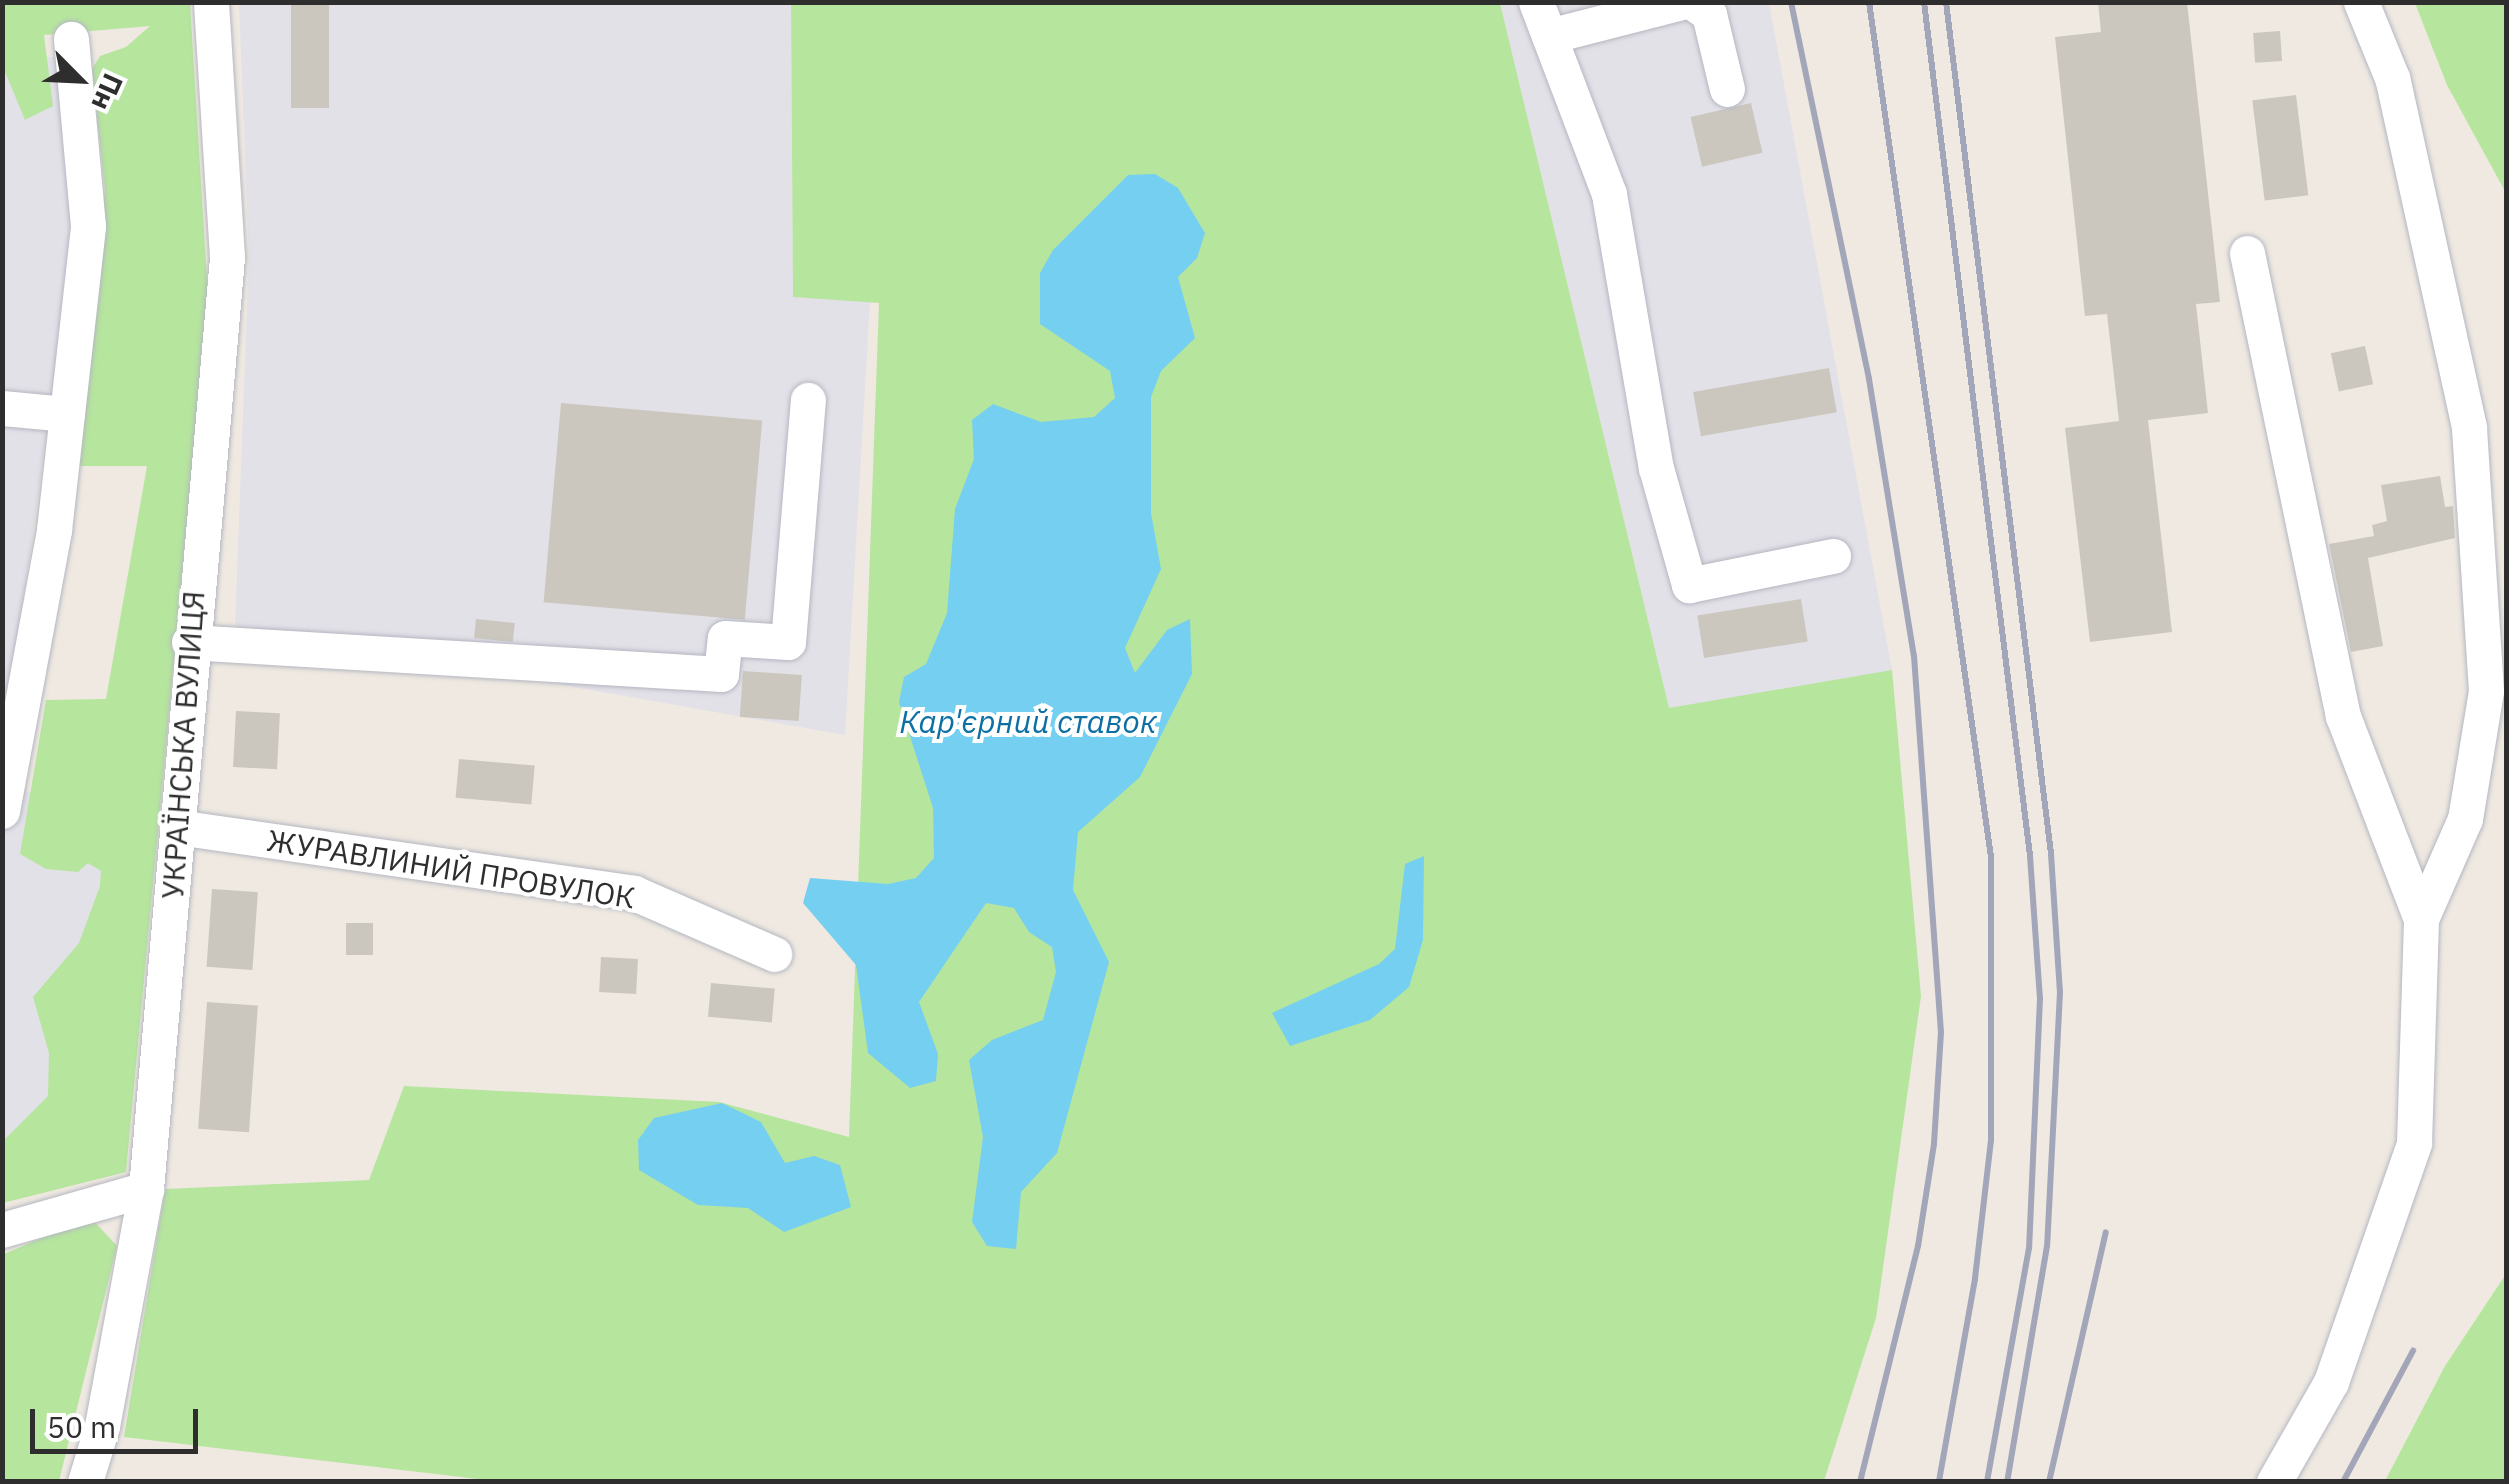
<!DOCTYPE html>
<meta charset="utf-8">
<style>
body{margin:0}
#map{position:relative;width:2509px;height:1484px;overflow:hidden;background:#efe9e1;font-family:"IBM Plex Sans",sans-serif}
div>[style]{position:absolute}
[style*='--x']{left:calc(var(--x)*1px);top:calc(var(--y)*1px);width:calc(var(--w)*1px);rotate:calc(var(--a)*1deg)}
.industrial>*{inset:0;background:#e3e1e8}
.green>*{inset:0;background:#b6e59e}
.water>*{inset:0;background:#75cff0}
.building>*{inset:0;background:#cbc7bf;transform-origin:0 0}
.roads{filter:drop-shadow(0 0 2px #b4b7c1) drop-shadow(0 0 2px #b4b7c1)}
.minor>*{height:35px;margin:-17.5px;padding:0 17.5px;transform-origin:17.5px;border-radius:17.5px;background:#fff}
.rail>*{height:6px;margin:-3px;padding:0 3px;transform-origin:3px;border-radius:3px;background:#a3a6b8}
span{translate:-50% -50%;white-space:nowrap;text-align:center;line-height:1.15;-webkit-text-stroke:8px #fff;paint-order:stroke}
.street-label{font-size:30px;color:#2e2e2e}
.water-label{font-size:32px;color:#0d6fa3;font-style:italic}
.frame{position:absolute;inset:0;border:5px solid #2e2e2e;pointer-events:none}
.north{position:absolute;left:30px;top:30px;width:100px;height:100px;-webkit-text-stroke:8px #fff;paint-order:stroke;rotate:114deg;font-size:28px;font-weight:700;line-height:40px;text-align:center;color:#2e2e2e}
.north::after{content:'';display:block;margin:auto;width:35px;height:45px;background:#2e2e2e;clip-path:polygon(50% 0,100% 100%,50% 72%,0 100%)}
.scale{position:absolute;left:30px;top:1409px;width:168px;height:45px;box-sizing:border-box;border:5px solid #2e2e2e;border-top:0;padding-left:12px;font-size:30px;line-height:35px;white-space:nowrap;color:#2e2e2e;-webkit-text-stroke:8px #fff;paint-order:stroke}
</style>
<div id="map">
<div class="industrial">
<div style="clip-path:polygon(239px 3px,791px 3px,793px 296px,870px 301px,845px 735px,235px 627px,249px 256px)"></div>
<div style="clip-path:polygon(1500px 3px,1769px 3px,1892px 670px,1669px 709px)"></div>
<div style="clip-path:polygon(3px 57px,57px 57px,74px 232px,3px 751px)"></div>
<div style="clip-path:polygon(2px 782px,146px 835px,117px 1164px,2px 1197px)"></div>
</div>
<div class="green">
<div style="clip-path:polygon(3px 3px,190px 3px,208px 296px,126px 1172px,3px 1203px,3px 1141px,48px 1096px,49px 1053px,33px 997px,79px 943px,100px 886px,101px 871px,88px 863px,78px 872px,46px 869px,20px 854px,46px 700px,106px 699px,147px 466px,69px 466px,105px 191px,92px 69px,100px 56px,126px 47px,150px 26px,44px 35px,53px 106px,25px 120px,3px 67px)"></div>
<div style="clip-path:polygon(791px 3px,1500px 3px,1669px 708px,1892px 670px,1921px 996px,1876px 1318px,1824px 1481px,503px 1482px,124px 1437px,165px 1189px,369px 1180px,404px 1086px,719px 1102px,849px 1137px,879px 303px,793px 297px)"></div>
<div style="clip-path:polygon(2415px 3px,2506px 3px,2506px 193px,2447px 85px)"></div>
<div style="clip-path:polygon(90px 1217px,117px 1246px,59px 1481px,3px 1481px,2px 1255px)"></div>
<div style="clip-path:polygon(2506px 1274px,2506px 1481px,2385px 1481px,2445px 1366px)"></div>
</div>
<div class="water">
<div style="clip-path:polygon(1155px 174px,1178px 188px,1205px 233px,1197px 258px,1178px 277px,1195px 338px,1161px 371px,1151px 397px,1151px 513px,1161px 569px,1125px 648px,1135px 673px,1167px 630px,1190px 619px,1192px 674px,1140px 777px,1078px 832px,1073px 890px,1109px 962px,1057px 1153px,1021px 1192px,1016px 1249px,987px 1246px,972px 1222px,983px 1137px,969px 1060px,992px 1040px,1043px 1020px,1056px 972px,1052px 947px,1029px 932px,1014px 908px,986px 903px,919px 1002px,938px 1054px,936px 1081px,910px 1088px,868px 1053px,856px 965px,803px 903px,810px 878px,888px 884px,916px 878px,934px 858px,933px 808px,899px 702px,904px 677px,926px 664px,947px 613px,955px 509px,974px 459px,972px 420px,993px 404px,1041px 422px,1094px 417px,1115px 398px,1110px 371px,1040px 324px,1040px 273px,1053px 250px,1128px 175px)"></div>
<div style="clip-path:polygon(1424px 856px,1423px 940px,1409px 987px,1370px 1020px,1290px 1046px,1272px 1013px,1379px 964px,1395px 949px,1405px 864px)"></div>
<div style="clip-path:polygon(722px 1103px,761px 1122px,785px 1163px,814px 1156px,840px 1165px,851px 1207px,784px 1232px,748px 1208px,698px 1205px,639px 1170px,638px 1140px,654px 1118px)"></div>
</div>
<div class="building">
<div style="left:291px;top:2px;width:38px;height:106px"></div>
<div style="clip-path:polygon(2098px 2px,2187px 2px,2220px 302px,2196px 304px,2208px 413px,2148px 420px,2172px 632px,2090px 642px,2065px 428px,2119px 421px,2107px 314px,2085px 316px,2055px 37px,2101px 32px)"></div>
<div style="left:2280px;top:31px;width:30px;height:27px;rotate:86deg"></div>
<div style="left:2296px;top:95px;width:101px;height:44px;rotate:83deg"></div>
<div style="left:1751px;top:103px;width:51px;height:62px;rotate:77deg"></div>
<div style="left:2365px;top:346px;width:39px;height:35px;rotate:78deg"></div>
<div style="left:1829px;top:368px;width:45px;height:138px;rotate:80deg"></div>
<div style="left:561px;top:403px;width:202px;height:200px;rotate:5deg"></div>
<div style="clip-path:polygon(2440px 476px,2445px 507px,2453px 506px,2455px 538px,2368px 558px,2383px 646px,2351px 652px,2329px 544px,2374px 536px,2372px 525px,2387px 521px,2381px 485px)"></div>
<div style="left:1801px;top:599px;width:43px;height:105px;rotate:81deg"></div>
<div style="left:476px;top:619px;width:39px;height:19px;rotate:6deg"></div>
<div style="left:743px;top:671px;width:59px;height:46px;rotate:4deg"></div>
<div style="left:236px;top:711px;width:44px;height:56px;rotate:3deg"></div>
<div style="left:459px;top:759px;width:76px;height:39px;rotate:5deg"></div>
<div style="left:212px;top:889px;width:46px;height:78px;rotate:4deg"></div>
<div style="left:346px;top:923px;width:27px;height:32px"></div>
<div style="left:601px;top:957px;width:37px;height:35px;rotate:3deg"></div>
<div style="left:711px;top:983px;width:64px;height:34px;rotate:5deg"></div>
<div style="left:207px;top:1002px;width:51px;height:127px;rotate:4deg"></div>
</div>
<div class="roads">
<div class="minor">
<div style="--x:1536;--y:2;--w:36;--a:69"></div>
<div style="--x:1549;--y:36;--w:136;--a:-14.4"></div>
<div style="--x:1692;--y:2;--w:21;--a:35"></div>
<div style="--x:1709;--y:14;--w:77;--a:76.5"></div>
<div style="--x:1549;--y:36;--w:169;--a:69.2"></div>
<div style="--x:1609;--y:194;--w:278;--a:80.3"></div>
<div style="--x:1656;--y:468;--w:122;--a:74.2"></div>
<div style="--x:1689;--y:585;--w:147;--a:-11.4"></div>
<div style="--x:2247;--y:253;--w:473;--a:78.3"></div>
<div style="--x:2343;--y:716;--w:217;--a:69"></div>
<div style="--x:2;--y:408;--w:65;--a:5.3"></div>
<div style="--x:189;--y:642;--w:533;--a:3.44"></div>
<div style="--x:721;--y:674;--w:36;--a:-84"></div>
<div style="--x:725;--y:638;--w:63;--a:3.6"></div>
<div style="--x:788;--y:642;--w:243;--a:-85.3"></div>
<div style="--x:2;--y:811;--w:286;--a:-79.5"></div>
<div style="--x:54;--y:530;--w:306;--a:-83.6"></div>
<div style="--x:88;--y:226;--w:188;--a:-95.2"></div>
<div style="--x:177;--y:827;--w:462;--a:8.2"></div>
<div style="--x:634;--y:893;--w:153;--a:23.5"></div>
<div style="--x:2;--y:1230;--w:150;--a:-15.9"></div>
<div style="--x:85;--y:1482;--w:59;--a:-73.1"></div>
<div style="--x:102;--y:1426;--w:241;--a:-79.5"></div>
<div style="--x:146;--y:1189;--w:936;--a:-85.03"></div>
<div style="--x:227;--y:257;--w:256;--a:-93.6"></div>
<div style="--x:2274;--y:1482;--w:115;--a:-60.3"></div>
<div style="--x:2331;--y:1382;--w:253;--a:-70.8"></div>
<div style="--x:2414;--y:1143;--w:224;--a:-88.2"></div>
<div style="--x:2421;--y:919;--w:109;--a:-66.3"></div>
<div style="--x:2465;--y:819;--w:130;--a:-80.7"></div>
<div style="--x:2486;--y:691;--w:265;--a:-93.7"></div>
<div style="--x:2469;--y:427;--w:357;--a:-102.4"></div>
<div style="--x:2392;--y:78;--w:82;--a:-112.2"></div>
</div>
</div>
<div class="rail">
<div style="--x:1791;--y:2;--w:385;--a:78.3"></div>
<div style="--x:1869;--y:379;--w:281;--a:80.8"></div>
<div style="--x:1914;--y:656;--w:377;--a:85.9"></div>
<div style="--x:1941;--y:1032;--w:112;--a:93.6"></div>
<div style="--x:1934;--y:1144;--w:103;--a:98.9"></div>
<div style="--x:1918;--y:1246;--w:243;--a:103.8"></div>
<div style="--x:1869;--y:2;--w:864;--a:81.88"></div>
<div style="--x:1991;--y:857;--w:283;--a:90"></div>
<div style="--x:1991;--y:1140;--w:140;--a:96.6"></div>
<div style="--x:1975;--y:1279;--w:206;--a:100.1"></div>
<div style="--x:1924;--y:2;--w:861;--a:82.92"></div>
<div style="--x:2030;--y:856;--w:142;--a:86"></div>
<div style="--x:2040;--y:998;--w:250;--a:92.5"></div>
<div style="--x:2029;--y:1248;--w:238;--a:100.2"></div>
<div style="--x:1946;--y:2;--w:858;--a:82.97"></div>
<div style="--x:2051;--y:854;--w:138;--a:86.3"></div>
<div style="--x:2060;--y:992;--w:254;--a:92.9"></div>
<div style="--x:2047;--y:1246;--w:239;--a:99.6"></div>
<div style="--x:2049;--y:1482;--w:256;--a:-77.2"></div>
<div style="--x:2343;--y:1482;--w:149;--a:-61.9"></div>
</div>
<div class="street-label">
<span style="left:183px;top:745px;rotate:-86deg">УКРАЇНСЬКА ВУЛИЦЯ</span>
<span style="left:451px;top:869px;rotate:9deg">ЖУРАВЛИНИЙ ПРОВУЛОК</span>
</div>
<div class="water-label">
<span style="left:1028px;top:721px">Кар'єрний ставок</span>
</div>
<div class="frame"></div>
<div class="north">Пн</div>
<div class="scale">50 m</div>
</div>
